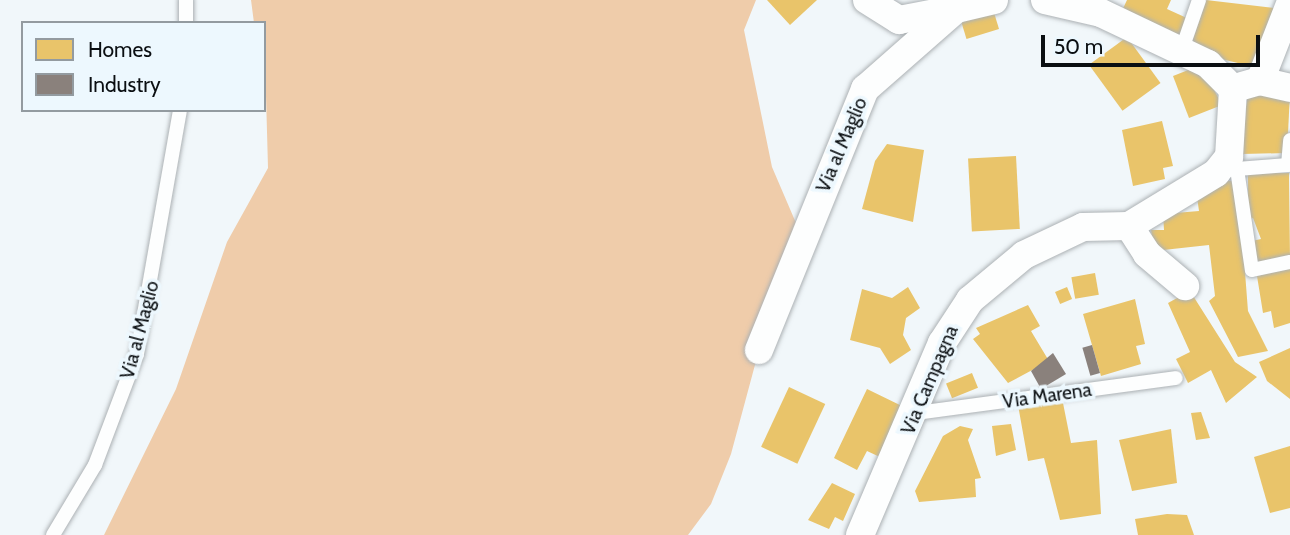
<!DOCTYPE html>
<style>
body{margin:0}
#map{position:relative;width:1290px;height:535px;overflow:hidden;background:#f1f7fa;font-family:Cabin,sans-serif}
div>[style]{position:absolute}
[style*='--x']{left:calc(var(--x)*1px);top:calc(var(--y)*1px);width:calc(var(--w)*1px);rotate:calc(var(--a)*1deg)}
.forest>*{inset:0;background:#efccaa}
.homes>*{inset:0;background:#e9c46a;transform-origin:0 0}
.industry>*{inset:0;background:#8a817c;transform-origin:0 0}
.roads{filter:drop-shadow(0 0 2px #acb1b4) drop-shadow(0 0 2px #acb1b4)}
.service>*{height:14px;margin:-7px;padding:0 7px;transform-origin:7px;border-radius:7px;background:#fdfefe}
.minor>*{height:28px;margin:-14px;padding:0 14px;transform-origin:14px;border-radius:14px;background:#fdfefe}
span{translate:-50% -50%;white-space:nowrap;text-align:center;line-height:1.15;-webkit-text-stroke:7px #edf8fe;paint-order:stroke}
.street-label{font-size:19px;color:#0b0f12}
.legend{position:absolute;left:21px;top:21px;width:245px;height:91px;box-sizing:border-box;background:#edf8fe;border:2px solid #939ba0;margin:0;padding:9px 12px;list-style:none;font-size:21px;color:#0b0f12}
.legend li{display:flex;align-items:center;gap:14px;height:35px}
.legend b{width:35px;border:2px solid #939ba0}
.scale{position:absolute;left:1041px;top:35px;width:219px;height:32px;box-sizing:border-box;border:4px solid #0b0f12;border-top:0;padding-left:9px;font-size:21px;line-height:24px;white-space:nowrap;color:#0b0f12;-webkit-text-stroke:5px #edf8fe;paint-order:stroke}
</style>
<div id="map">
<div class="forest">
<div style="clip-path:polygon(251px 0,756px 0,744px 30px,772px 167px,802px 237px,759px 350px,731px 454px,711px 504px,688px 535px,104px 535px,176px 389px,227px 242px,268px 168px,264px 23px,254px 23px)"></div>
</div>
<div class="homes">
<div style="clip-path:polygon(767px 0,817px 0,790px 25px)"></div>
<div style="clip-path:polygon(1127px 0,1171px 0,1167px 9px,1189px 19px,1180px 46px,1119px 17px)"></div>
<div style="clip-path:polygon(1206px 0,1282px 9px,1254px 67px,1189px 51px)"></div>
<div style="left:992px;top:6px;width:24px;height:34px;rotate:73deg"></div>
<div style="left:1127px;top:37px;width:57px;height:47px;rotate:54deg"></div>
<div style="clip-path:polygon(1201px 65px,1222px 105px,1189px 118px,1173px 76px)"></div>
<div style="clip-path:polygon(1248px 87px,1290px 93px,1287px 153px,1242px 154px)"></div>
<div style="clip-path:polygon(1162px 121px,1173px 166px,1163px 168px,1165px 179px,1133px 186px,1122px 130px)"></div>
<div style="clip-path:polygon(887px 144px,924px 150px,913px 222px,862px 209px,875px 161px)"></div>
<div style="left:1016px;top:156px;width:73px;height:48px;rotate:87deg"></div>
<div style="clip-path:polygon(1248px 173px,1289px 173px,1290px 259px,1255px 267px,1252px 241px,1261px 239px,1253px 218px,1248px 220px)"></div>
<div style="clip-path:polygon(1212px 181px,1238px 181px,1248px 311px,1268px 351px,1238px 357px,1209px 301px,1215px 296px,1209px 245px,1154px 251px,1151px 230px,1164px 230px,1163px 214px,1199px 211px,1196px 190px)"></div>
<div style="clip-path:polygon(1290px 267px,1290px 323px,1274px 328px,1271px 311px,1263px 313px,1257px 276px)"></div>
<div style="left:1095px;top:273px;width:22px;height:24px;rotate:80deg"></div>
<div style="clip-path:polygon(908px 287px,920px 308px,906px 318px,903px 335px,911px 350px,890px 364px,880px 348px,850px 340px,862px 289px,892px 298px)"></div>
<div style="left:1067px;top:287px;width:13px;height:13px;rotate:67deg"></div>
<div style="clip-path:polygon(1190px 291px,1235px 362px,1257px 377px,1226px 403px,1211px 370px,1188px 383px,1176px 359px,1190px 352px,1168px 303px)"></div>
<div style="clip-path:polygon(1135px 299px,1145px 344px,1136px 346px,1141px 364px,1101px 376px,1083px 314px)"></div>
<div style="clip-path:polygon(1028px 305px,1040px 326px,1031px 331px,1049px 361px,1008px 383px,973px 339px,980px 334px,976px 328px)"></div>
<div style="clip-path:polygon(1290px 348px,1290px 399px,1267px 381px,1259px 362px)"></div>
<div style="left:972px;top:373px;width:16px;height:28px;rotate:68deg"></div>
<div style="left:789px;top:387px;width:40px;height:66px;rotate:25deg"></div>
<div style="clip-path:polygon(867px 389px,906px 408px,882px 458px,867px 451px,857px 470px,834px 458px)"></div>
<div style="clip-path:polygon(1062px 398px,1071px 443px,1097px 440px,1101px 514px,1060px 520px,1044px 458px,1028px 461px,1018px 405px)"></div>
<div style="clip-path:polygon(1201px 412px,1210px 438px,1196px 440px,1191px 413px)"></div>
<div style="clip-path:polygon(1011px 424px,1016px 450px,996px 456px,992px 426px)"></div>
<div style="clip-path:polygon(960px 426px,973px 429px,968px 440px,981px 478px,975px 479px,976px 497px,919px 502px,915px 491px,943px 436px)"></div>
<div style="clip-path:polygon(1171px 429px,1177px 483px,1132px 491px,1119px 440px)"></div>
<div style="clip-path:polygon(1290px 446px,1290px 508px,1270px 513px,1254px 457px)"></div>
<div style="clip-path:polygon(832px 483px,855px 494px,843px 521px,835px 517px,829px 529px,808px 520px)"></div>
<div style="clip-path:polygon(1167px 514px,1187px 515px,1194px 535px,1138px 535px,1135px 519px)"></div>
</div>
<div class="industry">
<div style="left:1092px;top:345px;width:29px;height:10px;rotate:74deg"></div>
<div style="clip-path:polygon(1053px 353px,1066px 374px,1041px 389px,1031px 371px)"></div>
</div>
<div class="roads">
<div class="service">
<div style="--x:186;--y:23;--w:23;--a:-90"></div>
<div style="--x:1181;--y:52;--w:55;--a:-70.9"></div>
<div style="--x:1227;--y:163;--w:12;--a:31"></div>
<div style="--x:1237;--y:169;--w:102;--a:81.6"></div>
<div style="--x:1252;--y:270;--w:39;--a:-12"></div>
<div style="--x:1237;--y:169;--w:51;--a:-4.5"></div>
<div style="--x:1288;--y:165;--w:25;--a:-85"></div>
<div style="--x:917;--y:413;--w:261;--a:-7.7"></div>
<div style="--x:53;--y:535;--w:82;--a:-59"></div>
<div style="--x:95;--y:465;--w:119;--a:-69.3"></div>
<div style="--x:137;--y:354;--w:248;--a:-80"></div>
</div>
<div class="minor">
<div style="--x:867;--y:0;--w:38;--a:32"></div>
<div style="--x:899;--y:20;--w:53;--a:-10.9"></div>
<div style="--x:1045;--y:0;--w:57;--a:13.1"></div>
<div style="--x:1101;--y:13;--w:119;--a:25.5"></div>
<div style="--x:1208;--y:64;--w:35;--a:45"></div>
<div style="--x:1260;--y:81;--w:83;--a:-68.7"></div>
<div style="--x:1242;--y:86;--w:19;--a:-16"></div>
<div style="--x:1260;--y:81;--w:31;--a:13"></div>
<div style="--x:1129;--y:226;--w:33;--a:57"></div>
<div style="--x:1147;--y:254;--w:50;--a:40.1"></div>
<div style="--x:759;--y:350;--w:282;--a:-67.9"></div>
<div style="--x:865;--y:89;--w:121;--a:-41.3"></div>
<div style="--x:956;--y:9;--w:39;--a:-13"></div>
<div style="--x:860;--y:535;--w:209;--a:-66.9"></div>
<div style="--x:942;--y:343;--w:51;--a:-56.9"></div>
<div style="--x:970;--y:300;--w:70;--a:-39.8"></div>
<div style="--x:1024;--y:255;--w:65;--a:-25.4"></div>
<div style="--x:1083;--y:227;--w:46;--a:-1.2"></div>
<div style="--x:1129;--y:226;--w:102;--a:-31.3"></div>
<div style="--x:1216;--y:173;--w:21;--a:-51"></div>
<div style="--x:1229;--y:157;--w:68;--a:-86.6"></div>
</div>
</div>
<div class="street-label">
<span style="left:842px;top:145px;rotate:-67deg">Via al Maglio</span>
<span style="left:140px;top:330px;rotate:-75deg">Via al Maglio</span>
<span style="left:930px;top:380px;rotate:-67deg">Via Campagna</span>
<span style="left:1047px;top:396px;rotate:-8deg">Via Marena</span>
</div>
<ul class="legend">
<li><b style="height:19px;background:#e9c46a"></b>Homes</li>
<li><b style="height:19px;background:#8a817c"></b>Industry</li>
</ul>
<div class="scale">50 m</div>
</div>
